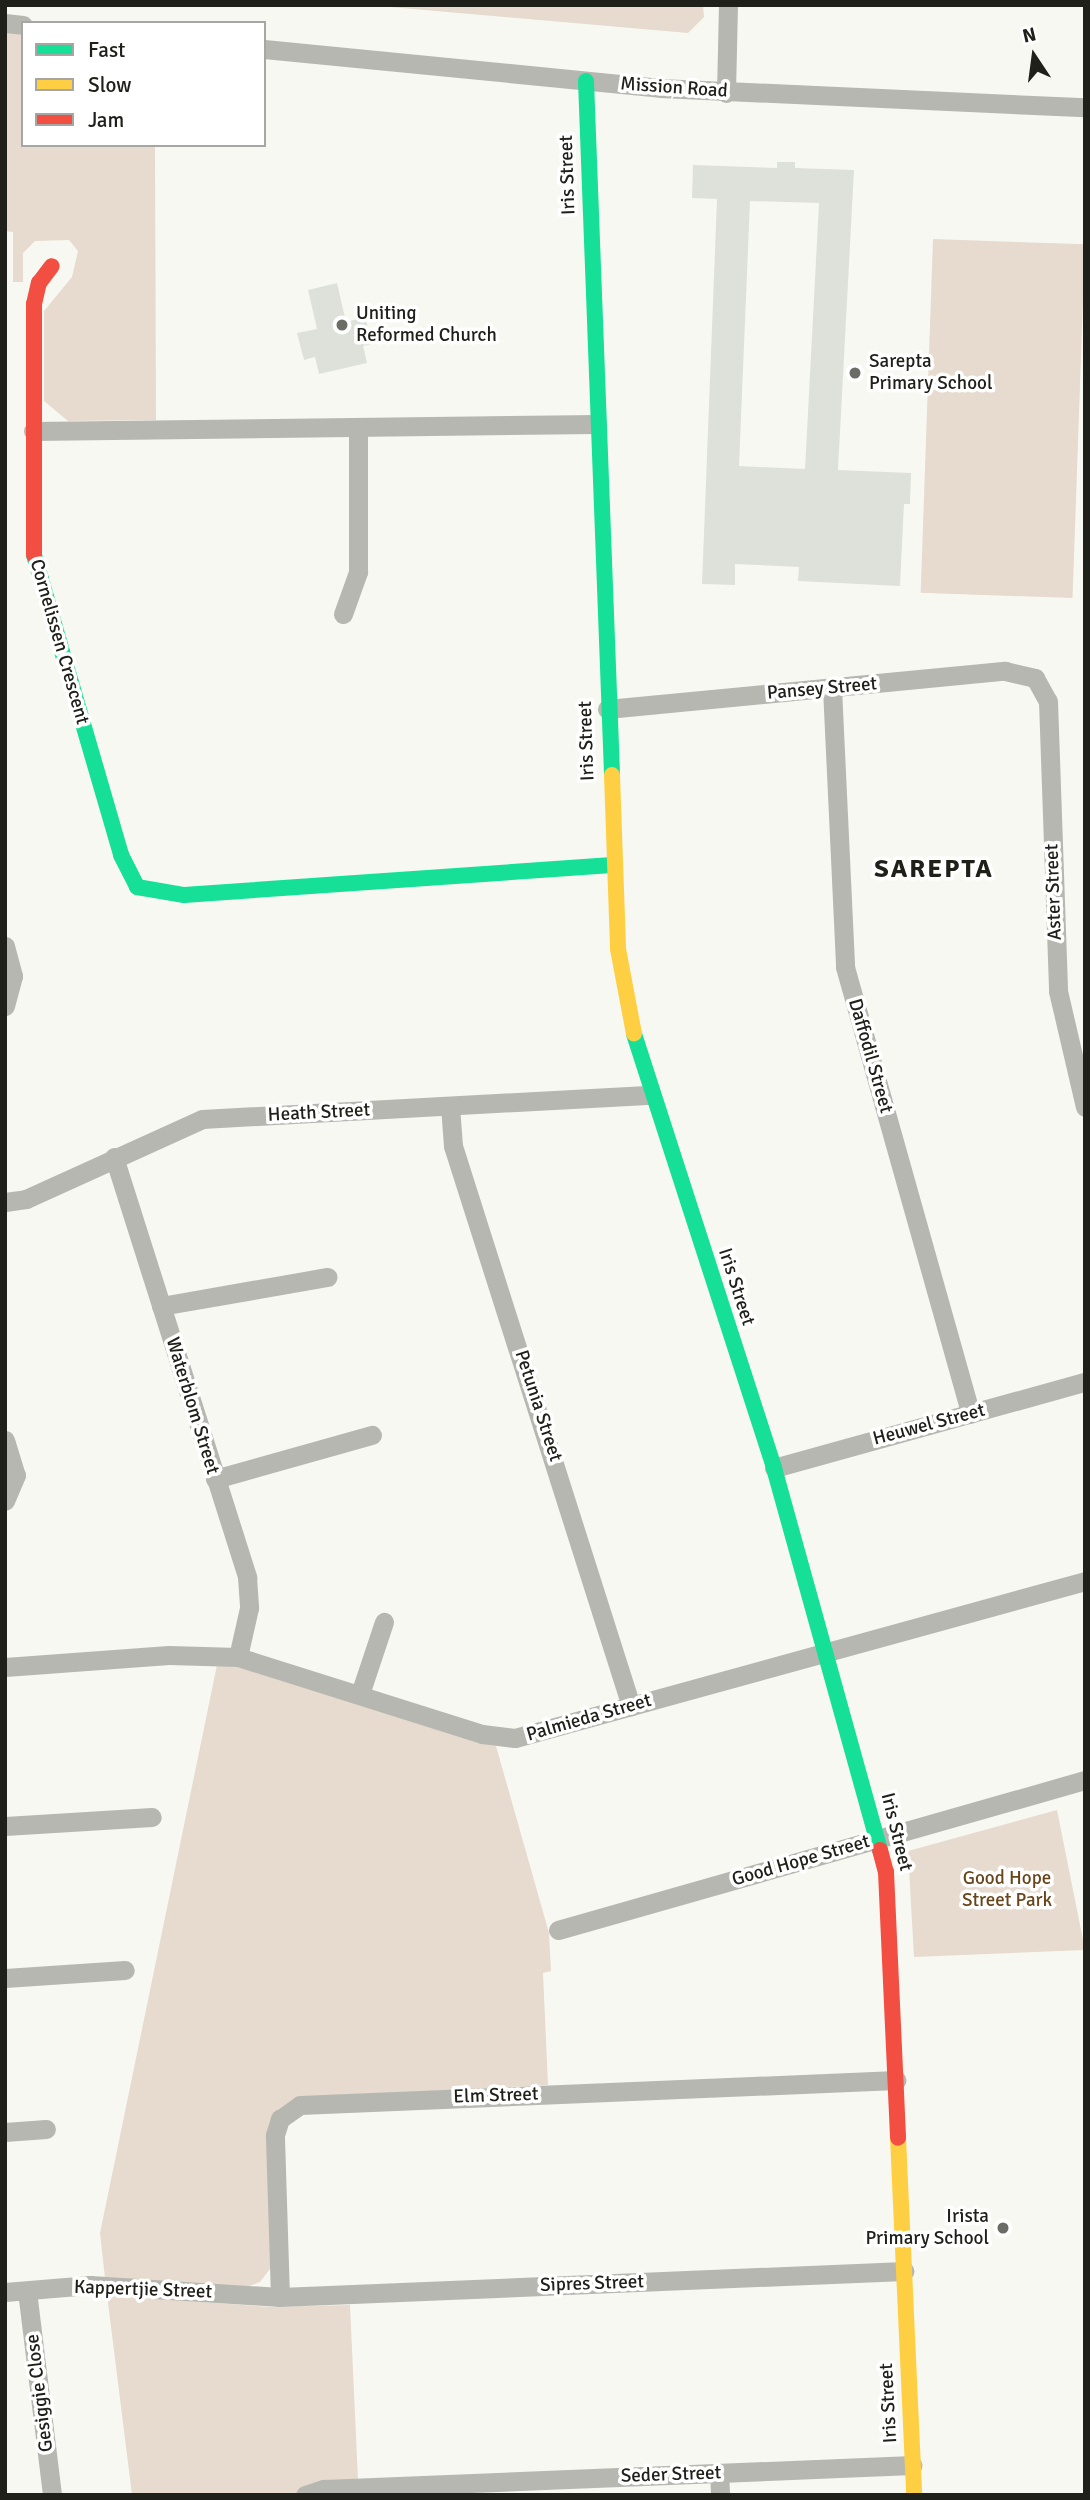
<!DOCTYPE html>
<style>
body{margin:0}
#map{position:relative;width:1090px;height:2500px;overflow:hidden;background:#f8f8f2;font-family:Signika,sans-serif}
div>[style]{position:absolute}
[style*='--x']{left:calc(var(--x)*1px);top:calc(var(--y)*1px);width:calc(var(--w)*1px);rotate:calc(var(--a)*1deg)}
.green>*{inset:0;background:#e6dbce;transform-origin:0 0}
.building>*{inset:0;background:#dee1d9}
.street>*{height:19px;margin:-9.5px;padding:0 9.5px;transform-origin:9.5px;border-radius:9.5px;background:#b7b7b1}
.fast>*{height:16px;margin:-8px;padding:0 8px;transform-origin:8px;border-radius:8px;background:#16e098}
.slow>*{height:16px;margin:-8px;padding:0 8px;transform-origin:8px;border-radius:8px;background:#ffcf43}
.jam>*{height:16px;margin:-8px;padding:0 8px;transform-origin:8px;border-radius:8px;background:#f24e42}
.dots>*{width:19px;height:19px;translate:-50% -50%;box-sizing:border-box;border:4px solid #fff;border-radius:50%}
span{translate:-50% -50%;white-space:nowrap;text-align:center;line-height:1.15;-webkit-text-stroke:7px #fff;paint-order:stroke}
.street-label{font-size:19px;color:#20201b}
.poi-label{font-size:19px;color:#20201b}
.left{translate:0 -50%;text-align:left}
.right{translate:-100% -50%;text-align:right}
.park-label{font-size:19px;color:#68451b}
.district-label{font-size:26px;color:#20201b;font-weight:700;letter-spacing:2px}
.frame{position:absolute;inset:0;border:7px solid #20201b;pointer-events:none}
.legend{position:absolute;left:21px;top:21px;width:245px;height:126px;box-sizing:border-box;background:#fff;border:2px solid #a6a6a4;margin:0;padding:9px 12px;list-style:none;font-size:21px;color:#20201b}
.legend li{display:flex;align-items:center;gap:14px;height:35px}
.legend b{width:35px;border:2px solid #a6a6a4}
.north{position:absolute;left:999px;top:21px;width:70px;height:70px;-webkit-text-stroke:5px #fff;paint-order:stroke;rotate:347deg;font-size:19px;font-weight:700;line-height:28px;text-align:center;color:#20201b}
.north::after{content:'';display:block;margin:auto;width:24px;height:32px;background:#20201b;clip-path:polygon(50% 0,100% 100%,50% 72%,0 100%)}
</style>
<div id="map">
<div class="green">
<div style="clip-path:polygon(367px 5px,703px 5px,704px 17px,688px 33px)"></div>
<div style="clip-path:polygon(5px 32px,23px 34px,23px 145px,155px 145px,156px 420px,68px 421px,44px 401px,44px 311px,72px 277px,78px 251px,69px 240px,35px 241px,23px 253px,23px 282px,13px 282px,13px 232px,5px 231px)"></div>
<div style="left:933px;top:239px;width:152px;height:354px;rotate:2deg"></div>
<div style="clip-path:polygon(217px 1665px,240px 1667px,496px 1746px,549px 1933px,551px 1971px,543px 1973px,548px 2085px,295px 2098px,277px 2110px,270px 2269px,260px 2282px,244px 2288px,105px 2278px,100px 2233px)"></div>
<div style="clip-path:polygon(1057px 1810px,1085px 1950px,914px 1957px,908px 1851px)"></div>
<div style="clip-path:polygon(107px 2295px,271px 2307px,350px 2305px,358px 2480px,297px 2495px,132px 2495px)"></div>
</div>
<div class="building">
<div style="clip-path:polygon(evenodd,777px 162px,795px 162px,795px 168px,854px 170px,838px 470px,911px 473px,910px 504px,904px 504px,900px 586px,798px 581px,799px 567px,735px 564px,735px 585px,702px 584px,717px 199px,692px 198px,693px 165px,777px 168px,777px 162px,750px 201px,819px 203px,805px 469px,739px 466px,750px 201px)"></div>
<div style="clip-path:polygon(337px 283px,346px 322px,365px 317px,372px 344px,363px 346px,367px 363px,319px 374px,315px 357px,304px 360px,297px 333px,317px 329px,308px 290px)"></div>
</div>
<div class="street">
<div style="--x:5;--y:23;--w:18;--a:6"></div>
<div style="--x:264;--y:49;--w:398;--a:5.6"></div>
<div style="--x:660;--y:88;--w:425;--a:2.6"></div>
<div style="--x:726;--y:93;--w:88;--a:-88.7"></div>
<div style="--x:33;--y:431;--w:564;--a:-0.71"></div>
<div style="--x:343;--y:614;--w:45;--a:-70.3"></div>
<div style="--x:358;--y:572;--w:145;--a:-90"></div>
<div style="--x:832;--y:688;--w:279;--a:87.3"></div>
<div style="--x:845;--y:967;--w:464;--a:74.3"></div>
<div style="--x:607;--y:709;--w:400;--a:-5.5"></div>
<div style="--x:1005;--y:671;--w:31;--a:13"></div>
<div style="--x:1035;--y:678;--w:26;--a:61"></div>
<div style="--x:1048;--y:701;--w:290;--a:88"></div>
<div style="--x:1058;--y:991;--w:119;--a:76.9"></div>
<div style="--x:5;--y:946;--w:31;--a:75"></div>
<div style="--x:13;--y:976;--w:31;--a:105"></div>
<div style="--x:450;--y:1106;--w:40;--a:85.7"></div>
<div style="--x:453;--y:1146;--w:588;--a:72.37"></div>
<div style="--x:114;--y:1157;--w:441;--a:72.4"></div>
<div style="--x:247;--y:1577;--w:31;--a:86"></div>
<div style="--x:249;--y:1608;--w:50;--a:102.7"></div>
<div style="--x:5;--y:1202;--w:21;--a:-8"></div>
<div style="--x:26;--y:1199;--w:193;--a:-24.4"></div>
<div style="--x:202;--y:1119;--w:450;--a:-3.1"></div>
<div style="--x:161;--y:1306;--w:169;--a:-9.9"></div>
<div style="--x:5;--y:1440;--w:37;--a:73"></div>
<div style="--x:16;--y:1475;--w:28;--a:113"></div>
<div style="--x:774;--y:1468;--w:323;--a:-15.5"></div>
<div style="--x:215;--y:1479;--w:163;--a:-15.7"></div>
<div style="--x:5;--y:1667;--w:164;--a:-4.2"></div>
<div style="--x:169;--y:1655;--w:69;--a:1.7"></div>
<div style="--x:238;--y:1657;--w:256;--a:17.5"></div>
<div style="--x:482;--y:1734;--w:33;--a:7"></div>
<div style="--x:515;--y:1738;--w:591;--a:-15.4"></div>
<div style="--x:360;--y:1694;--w:76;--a:-71.6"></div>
<div style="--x:5;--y:1826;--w:147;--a:-3.5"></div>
<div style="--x:558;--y:1930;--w:548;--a:-15.89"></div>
<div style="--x:5;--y:1978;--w:120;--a:-3.8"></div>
<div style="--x:5;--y:2132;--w:41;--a:-4.2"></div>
<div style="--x:27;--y:2291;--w:206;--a:83"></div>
<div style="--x:5;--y:2292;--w:85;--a:-4.7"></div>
<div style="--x:90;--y:2285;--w:190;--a:3.6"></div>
<div style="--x:280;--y:2297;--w:625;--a:-2.39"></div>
<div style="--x:280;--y:2297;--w:162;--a:-91.8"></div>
<div style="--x:275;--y:2135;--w:17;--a:-73"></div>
<div style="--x:280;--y:2119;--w:24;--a:-35"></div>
<div style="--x:300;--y:2105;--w:597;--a:-2.4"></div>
<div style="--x:719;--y:2473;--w:22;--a:87"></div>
<div style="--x:305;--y:2495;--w:20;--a:-18"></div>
<div style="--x:324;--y:2489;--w:589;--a:-2.33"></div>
</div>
<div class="fast">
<div style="--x:586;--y:81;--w:694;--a:87.85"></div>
<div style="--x:34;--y:555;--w:312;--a:73.8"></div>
<div style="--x:121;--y:855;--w:36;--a:63"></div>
<div style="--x:137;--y:887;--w:48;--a:9.7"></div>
<div style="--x:184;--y:895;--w:429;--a:-4"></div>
<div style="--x:634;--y:1034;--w:456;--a:72.1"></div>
<div style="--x:774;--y:1468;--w:396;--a:74.5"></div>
</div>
<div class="slow">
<div style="--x:612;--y:775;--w:174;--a:88"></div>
<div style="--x:618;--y:949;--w:86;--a:79.3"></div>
<div style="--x:898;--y:2138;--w:357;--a:87.4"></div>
</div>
<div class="jam">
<div style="--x:34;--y:555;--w:251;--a:-90"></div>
<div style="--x:34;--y:304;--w:22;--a:-77"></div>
<div style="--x:39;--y:283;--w:21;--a:-53"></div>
<div style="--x:880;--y:1850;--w:23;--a:75"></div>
<div style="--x:886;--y:1872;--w:266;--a:87.4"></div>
</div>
<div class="dots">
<div style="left:342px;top:325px;background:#6c6c66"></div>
<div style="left:855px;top:373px;background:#6c6c66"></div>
<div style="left:1003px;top:2228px;background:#6c6c66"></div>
</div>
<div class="street-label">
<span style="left:674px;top:88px;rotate:4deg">Mission Road</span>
<span style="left:568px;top:175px;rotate:-92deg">Iris Street</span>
<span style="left:59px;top:642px;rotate:74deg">Cornelissen Crescent</span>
<span style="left:822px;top:689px;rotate:-5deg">Pansey Street</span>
<span style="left:587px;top:741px;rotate:-92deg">Iris Street</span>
<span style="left:1054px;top:892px;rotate:-92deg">Aster Street</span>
<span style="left:870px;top:1056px;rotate:74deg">Daffodil Street</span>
<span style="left:319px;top:1113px;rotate:-3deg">Heath Street</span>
<span style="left:736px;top:1287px;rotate:72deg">Iris Street</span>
<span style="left:192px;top:1406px;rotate:73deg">Waterblom Street</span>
<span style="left:538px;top:1406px;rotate:72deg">Petunia Street</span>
<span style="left:929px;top:1425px;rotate:-15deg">Heuwel Street</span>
<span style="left:589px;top:1718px;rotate:-16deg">Palmieda Street</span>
<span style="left:896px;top:1832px;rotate:76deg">Iris Street</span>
<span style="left:801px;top:1861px;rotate:-16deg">Good Hope Street</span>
<span style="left:496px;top:2096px;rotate:-2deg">Elm Street</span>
<span style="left:592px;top:2284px;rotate:-2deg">Sipres Street</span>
<span style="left:143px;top:2290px;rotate:2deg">Kappertjie Street</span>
<span style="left:40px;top:2393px;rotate:-97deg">Gesiggie Close</span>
<span style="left:889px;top:2403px;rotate:-93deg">Iris Street</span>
<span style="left:671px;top:2475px;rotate:-2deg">Seder Street</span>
</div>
<div class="poi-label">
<span class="left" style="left:356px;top:325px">Uniting<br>Reformed Church</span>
<span class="left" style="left:869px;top:373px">Sarepta<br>Primary School</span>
<span class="right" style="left:989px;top:2228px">Irista<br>Primary School</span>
</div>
<div class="park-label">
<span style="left:1007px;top:1890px">Good Hope<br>Street Park</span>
</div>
<div class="district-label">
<span style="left:934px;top:870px">SAREPTA</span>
</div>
<div class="frame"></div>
<ul class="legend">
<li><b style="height:9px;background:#16e098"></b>Fast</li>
<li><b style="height:9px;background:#ffcf43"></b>Slow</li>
<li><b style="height:9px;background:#f24e42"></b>Jam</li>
</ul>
<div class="north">N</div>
</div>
